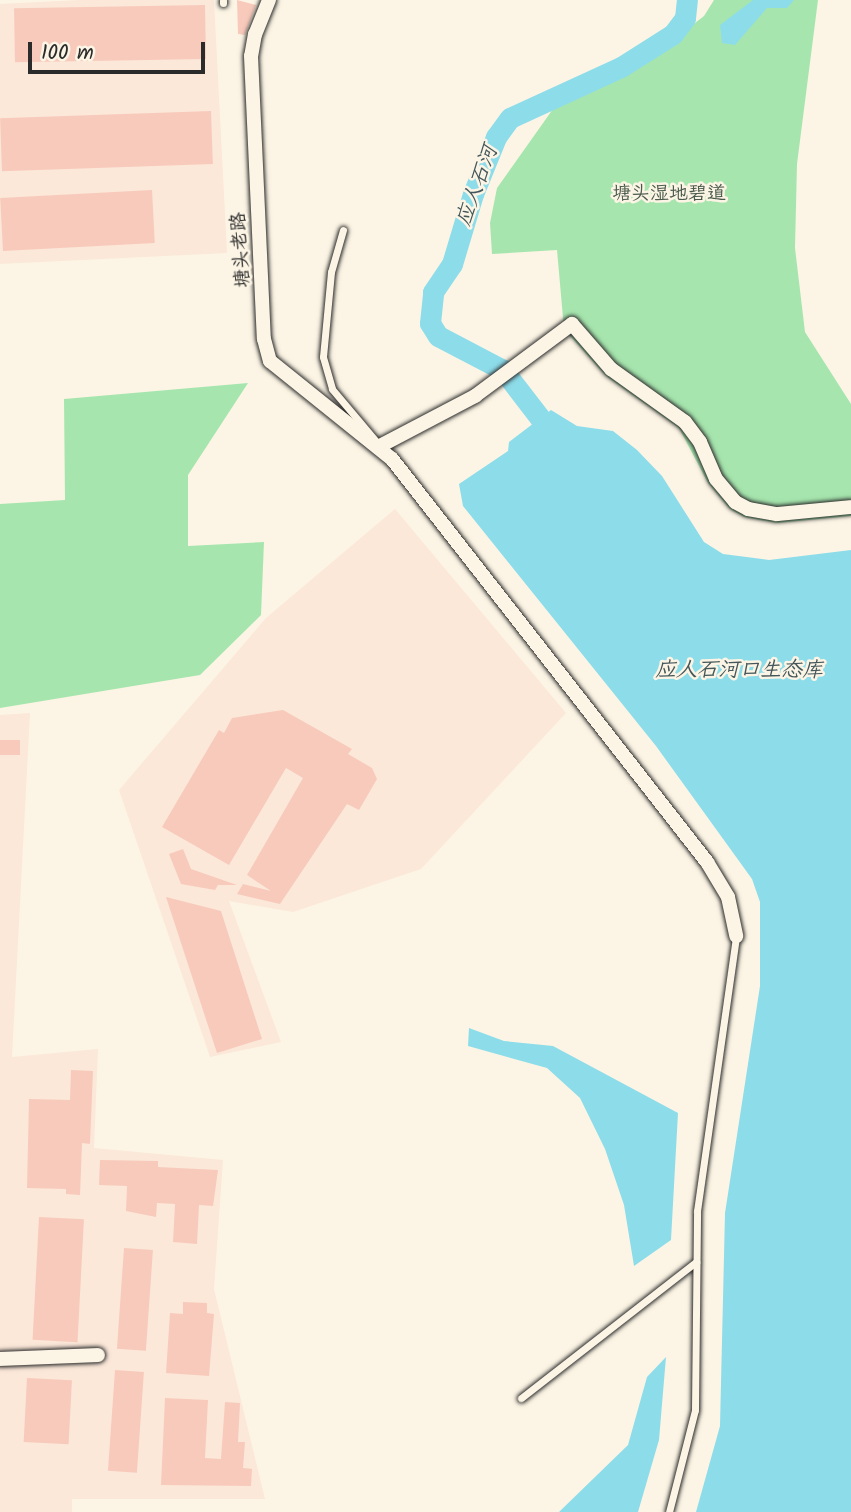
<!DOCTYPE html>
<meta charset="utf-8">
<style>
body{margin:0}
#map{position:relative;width:851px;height:1512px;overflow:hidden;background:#fcf5e5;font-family:Kalam,"LXGW WenKai TC",sans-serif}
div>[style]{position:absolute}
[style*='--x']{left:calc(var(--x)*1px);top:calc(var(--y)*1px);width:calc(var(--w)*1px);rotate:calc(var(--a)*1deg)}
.built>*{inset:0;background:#fbe8d9}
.green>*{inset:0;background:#a6e6ae}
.water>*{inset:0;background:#8ddcea}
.river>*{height:21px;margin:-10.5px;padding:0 10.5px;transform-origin:10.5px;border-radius:10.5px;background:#8ddcea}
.building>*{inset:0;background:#f8cabc;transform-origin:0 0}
.roads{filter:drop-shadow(0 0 2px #2b2b2b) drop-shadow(0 0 2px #2b2b2b)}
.service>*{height:7px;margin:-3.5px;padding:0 3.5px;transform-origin:3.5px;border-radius:3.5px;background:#fcf5e5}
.minor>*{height:14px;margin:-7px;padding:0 7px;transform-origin:7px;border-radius:7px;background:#fcf5e5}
span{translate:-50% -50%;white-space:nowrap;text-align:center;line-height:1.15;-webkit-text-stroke:5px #fcf5e5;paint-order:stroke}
.park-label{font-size:19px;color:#4a5a4c}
.street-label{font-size:19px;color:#2b2b2b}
.water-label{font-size:21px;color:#44575b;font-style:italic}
.scale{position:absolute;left:28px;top:42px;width:177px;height:32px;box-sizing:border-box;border:4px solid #2b2b2b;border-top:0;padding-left:9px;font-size:21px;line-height:24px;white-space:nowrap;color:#2b2b2b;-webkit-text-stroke:5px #fcf5e5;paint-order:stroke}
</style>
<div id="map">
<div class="built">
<div style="clip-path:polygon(79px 0,214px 0,227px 253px,0 264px,0 4px)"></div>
<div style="clip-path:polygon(395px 509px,566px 713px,421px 869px,293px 912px,229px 901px,281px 1042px,210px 1057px,119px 790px,266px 618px)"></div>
<div style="clip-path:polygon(30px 713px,12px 1057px,98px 1049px,94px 1148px,223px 1160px,214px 1289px,265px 1499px,72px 1499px,72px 1512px,0 1512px,0 715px)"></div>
</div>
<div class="green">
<div style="clip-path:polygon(714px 0,818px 0,797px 164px,795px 248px,805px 332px,851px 404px,851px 516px,777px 523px,744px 517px,730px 509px,708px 483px,679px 428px,606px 376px,564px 329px,557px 250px,492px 254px,490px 223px,497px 188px,553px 109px,626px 76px,704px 16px)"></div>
<div style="clip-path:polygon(248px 383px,188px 475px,188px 546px,264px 542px,261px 615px,200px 675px,0 708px,0 504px,65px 500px,64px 399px)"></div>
</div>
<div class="water">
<div style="clip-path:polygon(753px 0,794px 0,787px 8px,767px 8px,735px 45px,722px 43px,720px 25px)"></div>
<div style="clip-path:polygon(551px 410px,577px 426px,613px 431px,637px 450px,662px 476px,704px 542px,723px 554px,769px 560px,851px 550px,851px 1512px,696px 1512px,720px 1426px,725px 1213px,760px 986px,760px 902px,752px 879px,656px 746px,463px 506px,459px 484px,508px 451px,509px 442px)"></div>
<div style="clip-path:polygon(469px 1028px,504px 1041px,553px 1046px,678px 1113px,671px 1240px,634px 1266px,624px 1205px,605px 1149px,580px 1098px,547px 1068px,468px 1046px)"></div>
<div style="clip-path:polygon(666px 1357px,659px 1440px,638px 1512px,559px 1512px,628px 1445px,647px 1377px)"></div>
</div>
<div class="river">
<div style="--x:540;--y:418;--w:61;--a:-127.6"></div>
<div style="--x:503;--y:370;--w:73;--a:-152.4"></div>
<div style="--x:438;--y:336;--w:15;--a:-122"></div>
<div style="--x:430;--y:323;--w:31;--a:-84"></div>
<div style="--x:433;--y:292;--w:34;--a:-56"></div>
<div style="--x:452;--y:264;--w:73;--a:-73.3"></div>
<div style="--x:473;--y:194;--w:61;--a:-68"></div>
<div style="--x:496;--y:137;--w:24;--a:-54"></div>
<div style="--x:510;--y:118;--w:122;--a:-24.7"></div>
<div style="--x:621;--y:67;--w:62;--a:-32.4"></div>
<div style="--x:673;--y:34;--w:20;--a:-53"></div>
<div style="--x:685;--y:18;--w:18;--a:-84"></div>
</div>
<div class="building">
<div style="clip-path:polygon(237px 0,256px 5px,245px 35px,238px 34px)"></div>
<div style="left:205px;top:5px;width:54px;height:191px;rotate:89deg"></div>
<div style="left:211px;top:111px;width:53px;height:211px;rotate:88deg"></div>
<div style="left:152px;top:190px;width:53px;height:152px;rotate:87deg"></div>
<div style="clip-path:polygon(283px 710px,352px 749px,348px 754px,372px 768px,377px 779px,359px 810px,347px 804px,280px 904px,237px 894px,243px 884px,271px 891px,247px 875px,303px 778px,286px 768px,229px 865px,162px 827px,219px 730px,224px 733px,232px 718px)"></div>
<div style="left:20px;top:740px;width:15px;height:20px;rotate:90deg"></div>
<div style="clip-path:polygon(183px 849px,191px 869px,237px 885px,218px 885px,215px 890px,181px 884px,169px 854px)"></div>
<div style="clip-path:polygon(166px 897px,221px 911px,262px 1039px,217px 1053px)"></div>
<div style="clip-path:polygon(71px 1070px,93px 1071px,90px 1144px,82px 1143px,80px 1195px,66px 1194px,66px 1189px,27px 1188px,29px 1099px,70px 1100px)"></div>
<div style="clip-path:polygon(100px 1160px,158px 1161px,158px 1167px,218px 1170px,213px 1206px,199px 1205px,197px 1244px,173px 1242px,175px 1204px,157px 1203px,156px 1217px,126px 1211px,127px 1186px,99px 1185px)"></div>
<div style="left:39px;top:1217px;width:45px;height:123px;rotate:3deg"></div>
<div style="left:124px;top:1248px;width:29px;height:101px;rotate:4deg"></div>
<div style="clip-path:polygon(183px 1302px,207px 1303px,207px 1313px,214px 1314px,209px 1376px,166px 1373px,170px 1313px,183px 1314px)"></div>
<div style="left:115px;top:1370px;width:29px;height:101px;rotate:4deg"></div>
<div style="left:27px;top:1378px;width:45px;height:64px;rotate:3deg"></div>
<div style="clip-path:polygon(165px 1398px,208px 1400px,205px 1458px,221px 1459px,225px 1402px,240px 1403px,238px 1442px,245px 1442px,243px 1468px,252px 1469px,251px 1486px,161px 1485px)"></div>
</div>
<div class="roads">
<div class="service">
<div style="--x:223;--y:0;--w:3;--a:90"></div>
<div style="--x:343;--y:230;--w:44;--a:105.9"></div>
<div style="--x:331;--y:272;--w:85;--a:95.4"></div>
<div style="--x:323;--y:357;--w:33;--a:74"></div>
<div style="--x:332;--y:389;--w:67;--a:49.9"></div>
<div style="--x:521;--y:1398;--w:222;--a:-37.9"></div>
<div style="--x:669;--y:1512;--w:105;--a:-75.7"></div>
<div style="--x:695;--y:1410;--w:199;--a:-89.4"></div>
<div style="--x:697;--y:1211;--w:278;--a:-81.9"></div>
</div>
<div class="minor">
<div style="--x:269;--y:0;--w:37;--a:112"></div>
<div style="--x:255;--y:34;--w:22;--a:100"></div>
<div style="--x:251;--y:56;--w:283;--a:87.4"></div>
<div style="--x:264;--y:339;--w:23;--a:75"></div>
<div style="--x:270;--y:361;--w:156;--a:38.8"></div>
<div style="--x:392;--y:459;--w:512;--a:51.99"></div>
<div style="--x:707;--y:862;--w:41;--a:59"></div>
<div style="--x:728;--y:897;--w:40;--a:78"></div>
<div style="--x:378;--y:447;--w:110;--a:-27.7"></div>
<div style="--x:475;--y:396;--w:121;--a:-36.6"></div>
<div style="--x:572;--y:324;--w:60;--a:49.1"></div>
<div style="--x:611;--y:369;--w:91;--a:35.6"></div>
<div style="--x:685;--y:422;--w:25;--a:53"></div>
<div style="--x:700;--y:442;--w:40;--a:66.6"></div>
<div style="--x:716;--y:479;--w:30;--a:50"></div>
<div style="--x:735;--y:502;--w:15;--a:28"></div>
<div style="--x:748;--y:509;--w:29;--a:10"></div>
<div style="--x:777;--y:514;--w:74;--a:-5.4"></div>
<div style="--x:0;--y:1359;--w:98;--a:-2.3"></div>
</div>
</div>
<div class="park-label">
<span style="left:669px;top:195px">塘头湿地碧道</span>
</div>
<div class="street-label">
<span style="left:242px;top:250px;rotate:-94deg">塘头老路</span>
</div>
<div class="water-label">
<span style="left:478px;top:186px;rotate:-70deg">应人石河</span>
<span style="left:739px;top:671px">应人石河口生态库</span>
</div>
<div class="scale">100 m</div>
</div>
